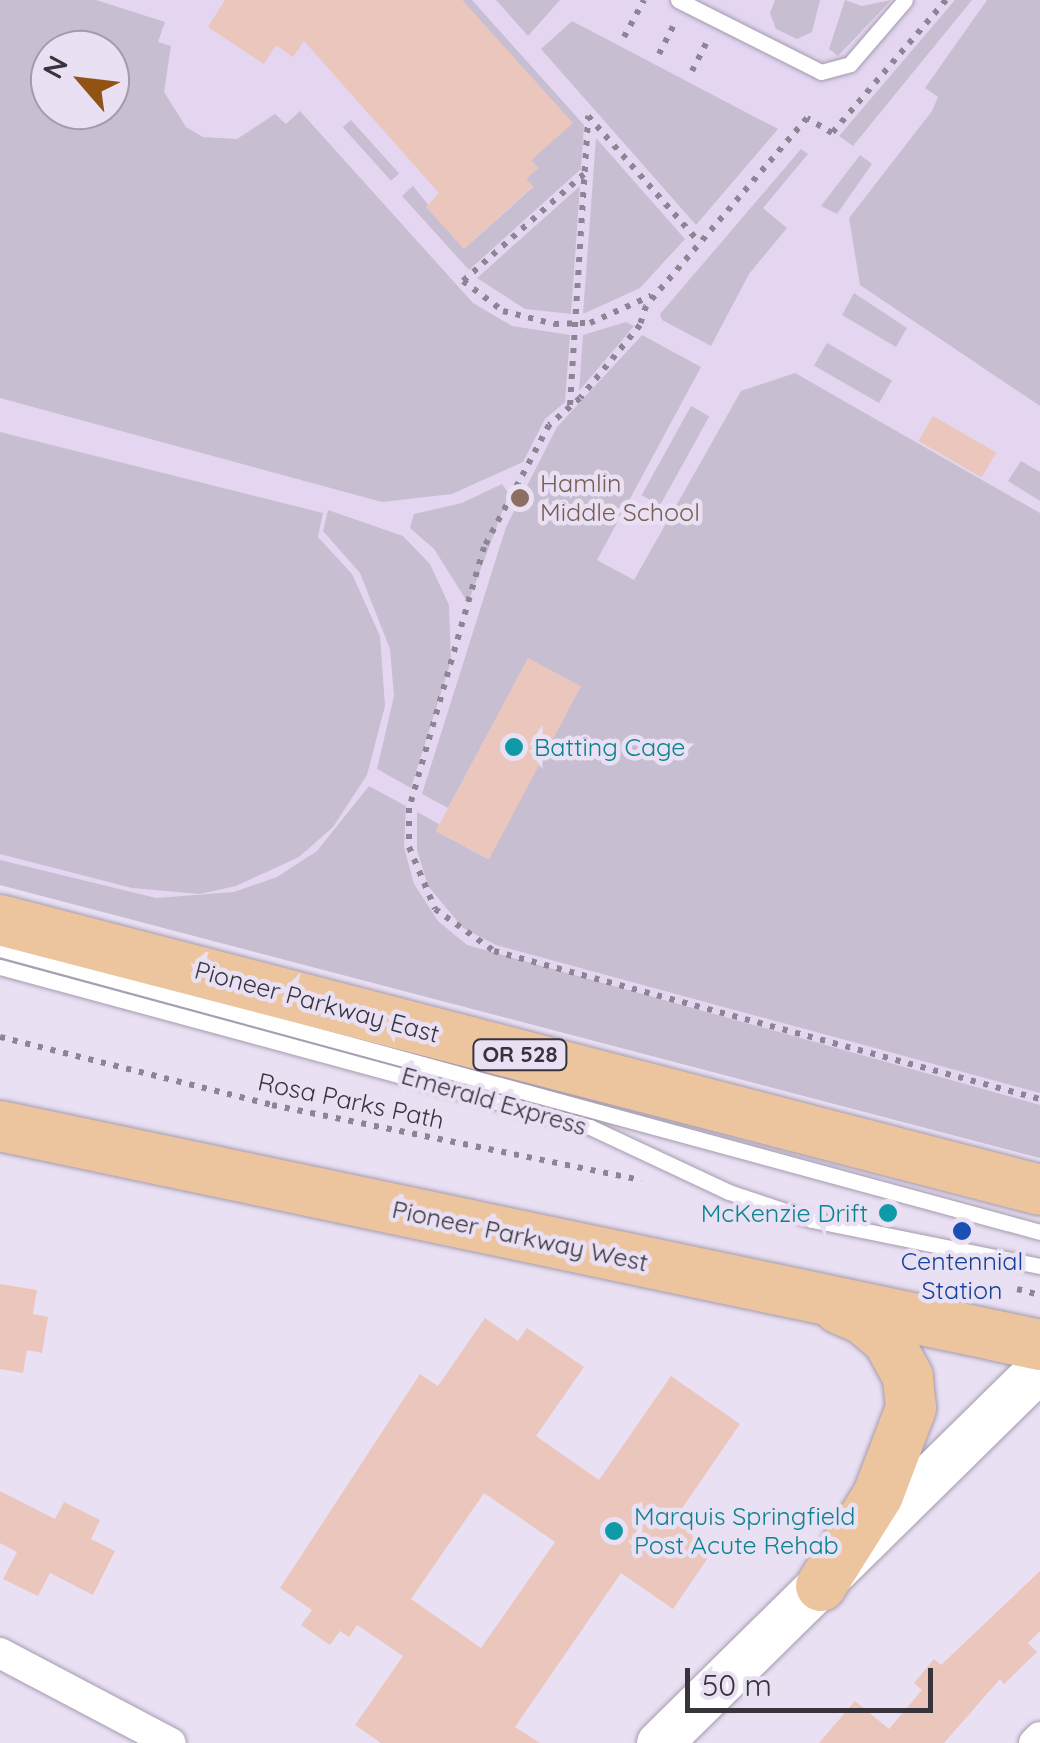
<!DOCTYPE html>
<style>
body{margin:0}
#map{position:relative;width:1040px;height:1743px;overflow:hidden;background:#eae0f4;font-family:Quicksand,sans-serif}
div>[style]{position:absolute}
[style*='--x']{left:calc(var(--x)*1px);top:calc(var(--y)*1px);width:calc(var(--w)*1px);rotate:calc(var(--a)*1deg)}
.built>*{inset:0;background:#e4d6f1}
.green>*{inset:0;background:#c8bed1;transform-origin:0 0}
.building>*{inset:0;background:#ebc6bc;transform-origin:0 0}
.path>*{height:6px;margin-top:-3px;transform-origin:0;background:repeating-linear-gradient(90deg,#8c8593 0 5px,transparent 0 13px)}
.roads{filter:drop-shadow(0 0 2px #a59bae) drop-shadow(0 0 2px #a59bae)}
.lane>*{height:15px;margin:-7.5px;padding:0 7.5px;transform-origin:7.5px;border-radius:7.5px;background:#fff}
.street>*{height:30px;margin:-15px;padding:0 15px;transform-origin:15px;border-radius:15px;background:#fff}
.secondary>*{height:45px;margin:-22.5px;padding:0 22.5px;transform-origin:22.5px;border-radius:22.5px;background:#fff}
.primary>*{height:50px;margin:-25px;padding:0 25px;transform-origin:25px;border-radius:25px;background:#ecc59f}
.dots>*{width:28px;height:28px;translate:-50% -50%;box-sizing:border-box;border:5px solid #eae0f4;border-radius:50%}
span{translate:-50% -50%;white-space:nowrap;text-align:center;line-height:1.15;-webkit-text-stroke:9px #eae0f4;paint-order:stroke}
.shield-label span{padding:2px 8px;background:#eae0f4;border:2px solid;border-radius:8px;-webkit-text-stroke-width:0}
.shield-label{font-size:22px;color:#38343c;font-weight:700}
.education-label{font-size:25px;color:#785e54}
.left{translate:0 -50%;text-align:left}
.culture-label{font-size:25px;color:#0d838f}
.right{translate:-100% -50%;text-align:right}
.street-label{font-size:25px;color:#38343c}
.transit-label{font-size:25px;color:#164399}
.north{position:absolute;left:30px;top:30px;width:100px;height:100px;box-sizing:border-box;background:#eae0f4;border:2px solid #a39baa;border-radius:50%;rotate:298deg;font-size:28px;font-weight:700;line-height:40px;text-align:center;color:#38343c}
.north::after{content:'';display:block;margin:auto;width:35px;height:45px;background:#905314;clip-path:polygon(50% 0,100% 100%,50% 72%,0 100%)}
.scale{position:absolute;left:685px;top:1668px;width:248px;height:45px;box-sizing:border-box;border:5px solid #38343c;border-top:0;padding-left:12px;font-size:30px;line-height:35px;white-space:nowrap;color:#38343c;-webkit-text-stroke:8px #eae0f4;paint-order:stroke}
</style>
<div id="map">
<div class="built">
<div style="clip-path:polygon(evenodd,0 0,1040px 0,1040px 1158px,0 885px,0 0,50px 50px,110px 50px,110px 110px,50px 110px,50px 50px)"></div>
</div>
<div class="green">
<div style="clip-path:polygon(evenodd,0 0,96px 0,165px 22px,158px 42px,171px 46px,164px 92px,186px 127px,203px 137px,237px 139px,275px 114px,286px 124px,300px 111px,473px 303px,512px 326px,570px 335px,565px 402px,545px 419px,523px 462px,452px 494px,382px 502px,0 398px,0 0,50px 50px,110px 50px,110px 110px,50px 110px,50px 50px)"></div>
<div style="clip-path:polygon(462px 0,472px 0,584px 125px,581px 169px,469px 270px,402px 196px,413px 186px,464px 249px,533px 187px,526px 179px,538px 168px,531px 160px,572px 123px)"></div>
<div style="clip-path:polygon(496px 0,560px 0,528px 36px)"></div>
<div style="clip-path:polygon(775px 0,820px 0,812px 32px,797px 39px,776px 29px,770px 13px)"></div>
<div style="clip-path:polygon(845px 0,862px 6px,891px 0,838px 56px,829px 49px)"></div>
<div style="clip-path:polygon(955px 0,972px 0,853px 146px,839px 136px)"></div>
<div style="clip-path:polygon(987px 0,1040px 0,1040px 406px,860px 285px,849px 218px,932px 111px,938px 97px,925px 88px)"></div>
<div style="clip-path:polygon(572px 21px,778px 129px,696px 225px,541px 49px)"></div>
<div style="left:351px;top:120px;width:72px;height:11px;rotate:48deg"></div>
<div style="clip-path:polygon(596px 138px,685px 239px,640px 288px,583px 314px)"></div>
<div style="clip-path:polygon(801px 149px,808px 154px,763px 208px,787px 228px,749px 274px,711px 346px,662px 320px,660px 314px)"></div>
<div style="clip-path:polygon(860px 155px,872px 164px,837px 214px,821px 206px)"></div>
<div style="clip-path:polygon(580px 186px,571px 314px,525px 309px,477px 278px)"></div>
<div style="clip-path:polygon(854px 293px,907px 328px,896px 347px,842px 315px)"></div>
<div style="clip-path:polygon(626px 322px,634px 326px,579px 391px,583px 335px)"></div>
<div style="clip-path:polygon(642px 335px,701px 367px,597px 560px,634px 580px,741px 391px,795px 373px,1040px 513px,1040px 1093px,496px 945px,463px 928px,428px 886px,417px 850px,417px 812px,439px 824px,436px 831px,488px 859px,580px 687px,528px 659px,448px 808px,422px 794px,506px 527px,557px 427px)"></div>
<div style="left:827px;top:343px;width:75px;height:26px;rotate:30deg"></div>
<div style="left:691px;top:406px;width:21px;height:102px;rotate:29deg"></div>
<div style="clip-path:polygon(0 432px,323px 513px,318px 537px,352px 574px,380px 636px,385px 706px,367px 775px,333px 827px,299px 857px,236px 886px,200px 894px,132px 888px,0 854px)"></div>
<div style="clip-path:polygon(1021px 461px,1040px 472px,1040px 501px,1008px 481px)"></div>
<div style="clip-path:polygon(502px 484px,509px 494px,468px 603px,434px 549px,410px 528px,414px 514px,462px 503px)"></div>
<div style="clip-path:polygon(328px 510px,403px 536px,430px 564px,449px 605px,451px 661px,411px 788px,377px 769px,394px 696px,390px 649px,360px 573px,323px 531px)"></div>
<div style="clip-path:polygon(369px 786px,406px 806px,404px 847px,414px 884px,438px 921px,467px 945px,1040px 1105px,1040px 1158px,0 885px,0 860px,156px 898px,234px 892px,277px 877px,317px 851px)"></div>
</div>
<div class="building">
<div style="clip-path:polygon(225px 0,462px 0,573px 123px,531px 160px,538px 168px,526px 179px,533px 186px,464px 249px,426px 207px,439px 193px,304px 41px,293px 57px,276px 45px,264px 64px,208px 27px)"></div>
<div style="left:933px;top:416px;width:73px;height:29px;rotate:30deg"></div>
<div style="left:528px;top:658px;width:60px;height:196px;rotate:28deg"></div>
<div style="clip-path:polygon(0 1284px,37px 1290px,33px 1314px,48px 1317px,42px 1353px,27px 1350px,23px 1373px,0 1369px)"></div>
<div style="clip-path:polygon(evenodd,485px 1318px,518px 1341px,527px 1328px,584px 1367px,536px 1436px,599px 1480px,671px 1376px,740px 1424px,674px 1520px,714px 1549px,673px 1609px,621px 1573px,515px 1727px,540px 1743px,381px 1743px,355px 1725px,403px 1656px,357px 1625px,349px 1637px,340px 1631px,330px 1645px,301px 1625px,312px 1610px,280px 1588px,420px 1374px,438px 1386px,485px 1318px,484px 1493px,555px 1542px,481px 1648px,411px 1599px,484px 1493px)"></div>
<div style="clip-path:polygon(0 1491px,55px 1519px,64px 1502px,100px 1520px,91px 1539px,115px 1551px,93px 1595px,50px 1573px,38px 1596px,3px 1579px,17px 1552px,0 1543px)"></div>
<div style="clip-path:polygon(1040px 1571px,1040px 1631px,1028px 1643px,1037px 1652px,1004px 1684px,1000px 1679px,944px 1743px,819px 1743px,855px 1701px,889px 1729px,922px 1690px,914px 1683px,934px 1659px,941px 1665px)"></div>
</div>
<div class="path">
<div style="--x:946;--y:0;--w:175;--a:130.6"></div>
<div style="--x:832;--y:133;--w:29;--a:-149"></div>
<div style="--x:807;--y:118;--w:248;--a:130.6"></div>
<div style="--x:646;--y:306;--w:20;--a:108"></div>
<div style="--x:640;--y:325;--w:94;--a:129.4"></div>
<div style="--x:580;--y:398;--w:41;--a:138.9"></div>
<div style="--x:549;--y:425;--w:138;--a:118"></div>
<div style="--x:484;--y:547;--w:272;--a:106"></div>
<div style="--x:409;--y:808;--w:39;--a:90"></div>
<div style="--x:409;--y:847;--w:67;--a:67.2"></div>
<div style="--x:435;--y:909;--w:72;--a:35.4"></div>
<div style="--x:494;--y:951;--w:566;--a:15.17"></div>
<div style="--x:624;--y:37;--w:42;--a:-61.6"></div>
<div style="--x:659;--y:54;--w:36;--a:-63"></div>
<div style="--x:692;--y:71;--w:35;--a:-63"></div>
<div style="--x:584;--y:174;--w:162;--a:138.5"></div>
<div style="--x:463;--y:281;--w:50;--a:36.9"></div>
<div style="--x:503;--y:311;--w:53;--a:14.3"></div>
<div style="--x:554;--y:324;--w:36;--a:-2"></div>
<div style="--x:590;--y:323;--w:67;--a:-23.9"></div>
<div style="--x:570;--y:405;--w:290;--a:-86.4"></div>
<div style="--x:588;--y:116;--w:169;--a:48.6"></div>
<div style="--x:0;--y:1037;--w:280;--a:14"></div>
<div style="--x:272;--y:1105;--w:377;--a:11.5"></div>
<div style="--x:1017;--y:1289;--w:24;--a:15"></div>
</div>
<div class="roads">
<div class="lane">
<div style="--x:678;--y:0;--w:160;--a:26.7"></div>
<div style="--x:821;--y:72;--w:30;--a:-15"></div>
<div style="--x:850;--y:64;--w:84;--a:-49.3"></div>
<div style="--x:0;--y:949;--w:1078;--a:15.22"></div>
<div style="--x:0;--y:967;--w:611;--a:15.17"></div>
<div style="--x:590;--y:1127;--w:153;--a:25.1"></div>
<div style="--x:729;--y:1192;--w:88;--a:18.6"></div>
<div style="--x:812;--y:1220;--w:233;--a:11.4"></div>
</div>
<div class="street">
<div style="--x:0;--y:1653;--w:193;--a:27.8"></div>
<div style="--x:1034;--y:1743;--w:8;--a:-45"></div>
</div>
<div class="secondary">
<div style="--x:659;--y:1743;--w:535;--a:-44.55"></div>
</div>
<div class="primary">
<div style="--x:0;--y:920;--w:1074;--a:14.55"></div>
<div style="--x:0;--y:1126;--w:1063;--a:11.89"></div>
<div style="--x:821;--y:1586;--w:107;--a:-57.9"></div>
<div style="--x:878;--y:1495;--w:93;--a:-69.2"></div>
<div style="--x:911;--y:1408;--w:31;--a:-96"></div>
<div style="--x:908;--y:1377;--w:42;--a:-118.4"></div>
<div style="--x:888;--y:1340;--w:33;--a:-140"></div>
<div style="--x:863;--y:1319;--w:26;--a:-157"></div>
</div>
</div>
<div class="dots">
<div style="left:520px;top:498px;background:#8d6e63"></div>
<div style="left:514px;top:747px;background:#0f9aa8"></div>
<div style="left:888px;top:1213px;background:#0f9aa8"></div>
<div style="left:962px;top:1231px;background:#1a4fb4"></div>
<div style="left:614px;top:1531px;background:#0f9aa8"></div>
</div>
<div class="shield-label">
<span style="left:520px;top:1055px">OR 528</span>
</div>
<div class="education-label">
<span class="left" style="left:540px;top:498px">Hamlin<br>Middle School</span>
</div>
<div class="culture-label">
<span class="left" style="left:534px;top:747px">Batting Cage</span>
<span class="right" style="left:868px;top:1213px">McKenzie Drift</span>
<span class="left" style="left:634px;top:1531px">Marquis Springfield<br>Post Acute Rehab</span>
</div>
<div class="street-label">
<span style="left:317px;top:1002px;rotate:15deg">Pioneer Parkway East</span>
<span style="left:351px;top:1101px;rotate:12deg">Rosa Parks Path</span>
<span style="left:494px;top:1101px;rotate:16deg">Emerald Express</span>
<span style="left:520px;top:1236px;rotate:12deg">Pioneer Parkway West</span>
</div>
<div class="transit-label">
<span style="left:962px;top:1276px">Centennial<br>Station</span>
</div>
<div class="north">N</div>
<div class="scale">50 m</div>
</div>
